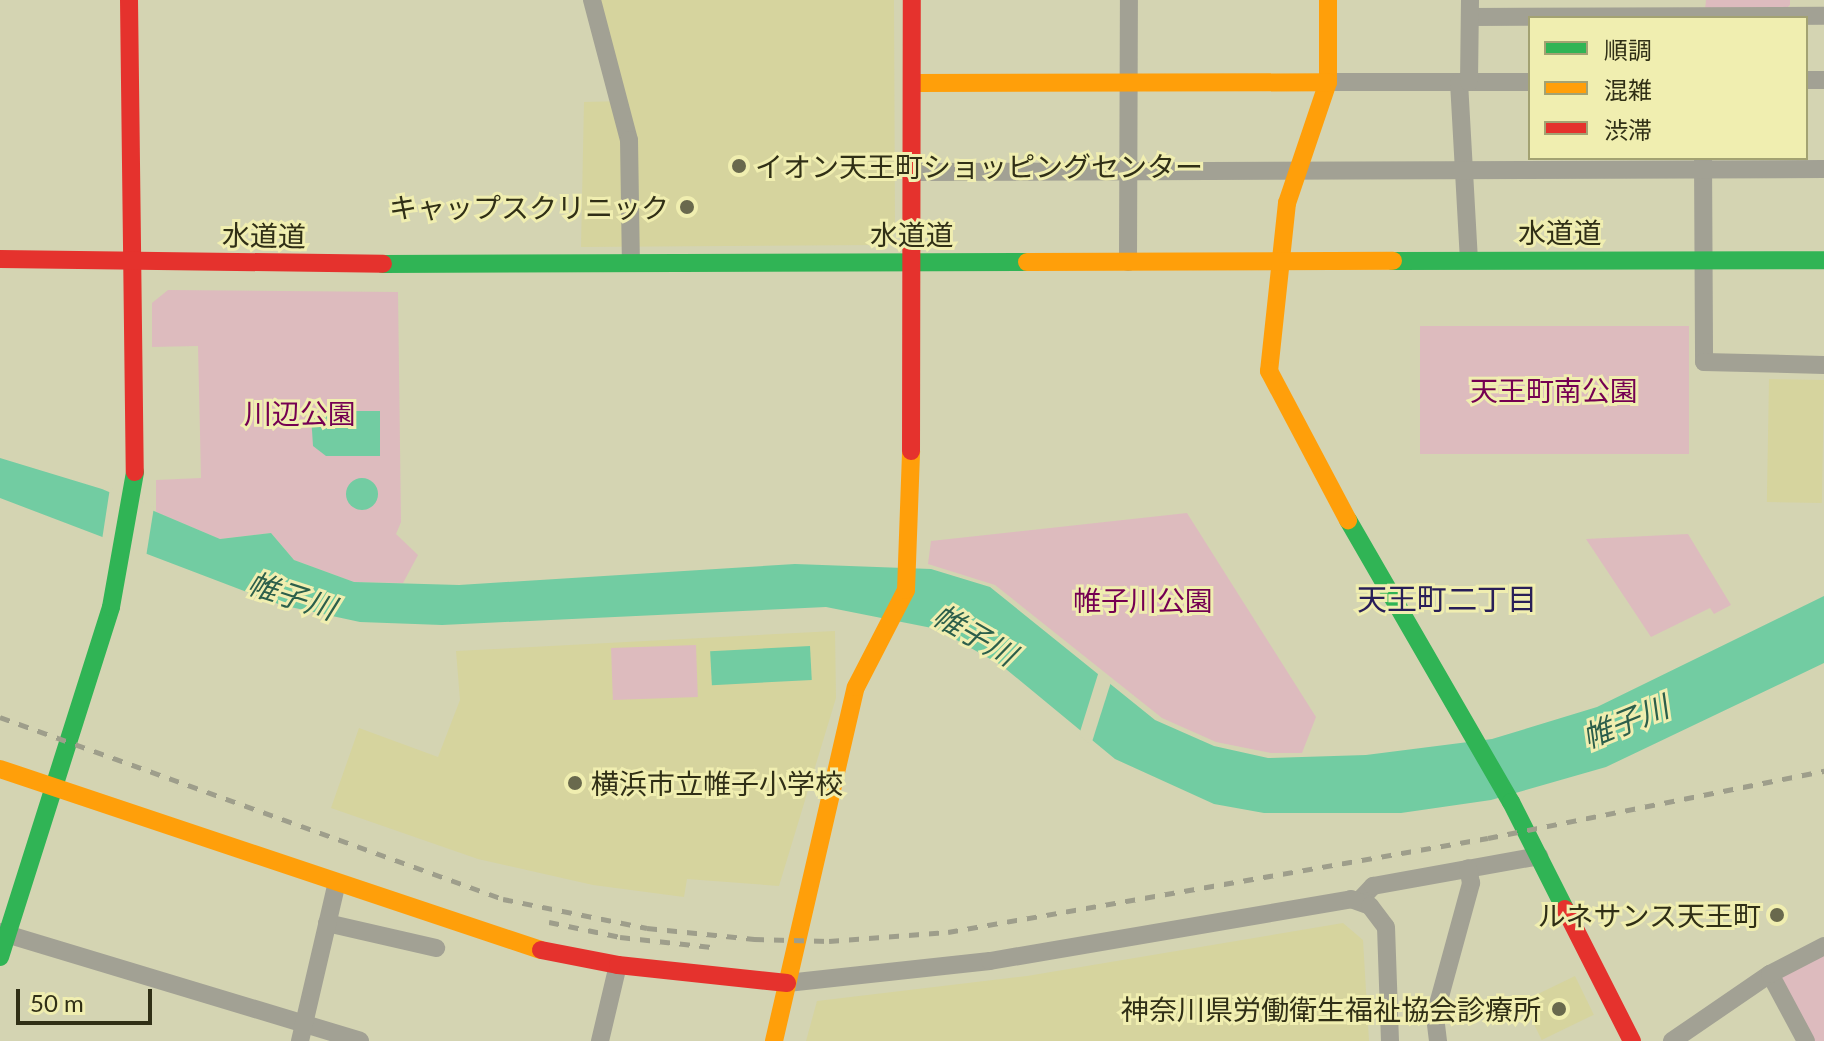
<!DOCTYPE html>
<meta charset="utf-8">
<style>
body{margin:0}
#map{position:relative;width:1824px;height:1041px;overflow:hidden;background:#d4d4b2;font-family:Lato,"Noto Sans JP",sans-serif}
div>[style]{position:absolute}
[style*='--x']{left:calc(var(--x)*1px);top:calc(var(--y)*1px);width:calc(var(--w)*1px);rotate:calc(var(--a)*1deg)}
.built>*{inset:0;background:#d6d49e;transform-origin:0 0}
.green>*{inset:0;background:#ddbbbe;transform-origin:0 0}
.water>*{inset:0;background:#72cca2;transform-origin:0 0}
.round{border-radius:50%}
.pier>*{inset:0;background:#d4d4b2}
.street>*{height:18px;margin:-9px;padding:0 9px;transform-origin:9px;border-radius:9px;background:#a2a194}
.fast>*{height:18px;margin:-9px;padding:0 9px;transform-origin:9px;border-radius:9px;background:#30b455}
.slow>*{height:18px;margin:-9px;padding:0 9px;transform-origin:9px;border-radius:9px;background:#ff9f0a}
.jam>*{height:18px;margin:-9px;padding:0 9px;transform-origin:9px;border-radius:9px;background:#e5322d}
.rail>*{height:5px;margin-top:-2.5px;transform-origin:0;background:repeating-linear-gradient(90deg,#9e9e8b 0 10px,transparent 0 20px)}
.dots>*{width:22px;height:22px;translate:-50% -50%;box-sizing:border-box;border:4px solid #f0eeb0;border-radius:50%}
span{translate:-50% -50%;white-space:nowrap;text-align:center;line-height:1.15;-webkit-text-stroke:6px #f0eeb0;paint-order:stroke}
.poi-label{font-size:28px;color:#302f16}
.left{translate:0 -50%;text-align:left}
.right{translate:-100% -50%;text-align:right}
.street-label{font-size:28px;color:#302f16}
.park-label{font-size:28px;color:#750052}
.water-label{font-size:30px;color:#2c5f4b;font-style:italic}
.neighbourhood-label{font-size:30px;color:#281e58}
.legend{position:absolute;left:1528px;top:16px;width:280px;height:144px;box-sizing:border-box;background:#f0eeb0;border:2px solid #a3a272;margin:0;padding:10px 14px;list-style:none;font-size:24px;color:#302f16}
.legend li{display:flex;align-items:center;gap:16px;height:40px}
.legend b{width:40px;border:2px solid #a3a272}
.scale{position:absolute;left:16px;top:989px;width:136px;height:36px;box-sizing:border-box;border:4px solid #302f16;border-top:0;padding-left:10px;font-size:24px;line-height:28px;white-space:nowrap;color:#302f16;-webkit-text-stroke:6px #f0eeb0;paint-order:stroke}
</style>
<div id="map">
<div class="built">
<div style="clip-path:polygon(598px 0,894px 0,895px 231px,880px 245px,581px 247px,584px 102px,624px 101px)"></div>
<div style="left:1769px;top:379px;width:55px;height:123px;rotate:1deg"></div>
<div style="clip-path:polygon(835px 631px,836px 698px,779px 886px,687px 879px,684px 897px,593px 885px,478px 859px,331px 808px,359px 728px,438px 757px,460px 700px,456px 651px)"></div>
<div style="clip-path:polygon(1343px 923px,1363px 940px,1369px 1041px,806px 1041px,817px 1001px,1027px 976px)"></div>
<div style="left:1575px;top:976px;width:43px;height:58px;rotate:64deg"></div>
</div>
<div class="green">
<div style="clip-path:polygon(1706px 0,1790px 0,1790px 5px,1784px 11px,1705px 10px)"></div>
<div style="clip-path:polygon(168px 290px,398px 292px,401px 522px,396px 534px,418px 555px,403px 583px,354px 582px,294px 560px,271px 533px,220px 539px,156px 512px,156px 480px,201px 478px,198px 346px,152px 347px,152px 303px)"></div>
<div style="left:1420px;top:326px;width:269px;height:128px"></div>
<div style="clip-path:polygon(1187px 513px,1316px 717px,1302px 753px,1271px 753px,1216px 742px,1162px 718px,995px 585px,928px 564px,931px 541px)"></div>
<div style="clip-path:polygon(1688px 534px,1731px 605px,1714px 614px,1710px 608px,1651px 637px,1586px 539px)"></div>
<div style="left:696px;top:645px;width:52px;height:85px;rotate:88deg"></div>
<div style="clip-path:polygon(1824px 951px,1824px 1041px,1813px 1041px,1775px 976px)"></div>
</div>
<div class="water">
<div style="clip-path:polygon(345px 411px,380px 411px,380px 456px,326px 456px,313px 446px,311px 415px)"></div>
<div style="clip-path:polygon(0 458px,102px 489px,220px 539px,271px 533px,294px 560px,354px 582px,459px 585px,795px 564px,931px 569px,990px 587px,1155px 720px,1214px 746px,1268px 758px,1366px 755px,1492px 739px,1597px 707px,1824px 596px,1824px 663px,1606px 767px,1491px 800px,1401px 813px,1264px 813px,1214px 804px,1115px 759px,1001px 665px,937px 629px,826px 607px,442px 625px,360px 622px,281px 605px,0 498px)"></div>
<div class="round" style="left:346px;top:478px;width:32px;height:32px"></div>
<div style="left:810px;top:646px;width:34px;height:100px;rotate:87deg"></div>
</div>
<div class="pier">
<div style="clip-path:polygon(110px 488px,154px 507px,146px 557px,102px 540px)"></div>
<div style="clip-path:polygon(1099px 671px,1111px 682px,1091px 745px,1079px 735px)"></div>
</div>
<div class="street">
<div style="--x:592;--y:0;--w:145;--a:75.2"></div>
<div style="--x:629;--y:140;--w:122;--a:89.1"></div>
<div style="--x:1470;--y:17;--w:354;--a:-0.2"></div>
<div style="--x:1806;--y:80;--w:18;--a:0"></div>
<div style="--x:1328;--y:82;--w:202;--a:0"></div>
<div style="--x:1459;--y:82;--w:177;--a:86.8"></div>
<div style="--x:1469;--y:82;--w:82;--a:-89.3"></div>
<div style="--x:1703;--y:158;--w:204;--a:89.7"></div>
<div style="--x:1704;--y:362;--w:120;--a:1.4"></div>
<div style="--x:914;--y:172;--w:910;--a:-0.19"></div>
<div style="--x:1128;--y:262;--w:262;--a:-89.8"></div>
<div style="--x:1359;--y:901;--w:21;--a:-47"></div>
<div style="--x:1373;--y:886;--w:169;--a:-10.2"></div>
<div style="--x:327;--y:923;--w:112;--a:12.9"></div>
<div style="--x:0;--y:932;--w:376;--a:16.8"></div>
<div style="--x:1770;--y:974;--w:76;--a:61.8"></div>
<div style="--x:787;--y:983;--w:204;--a:-6.2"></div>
<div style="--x:990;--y:961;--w:366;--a:-9.7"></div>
<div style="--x:1351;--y:899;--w:20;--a:20"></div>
<div style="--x:1370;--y:906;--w:26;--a:53"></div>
<div style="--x:1386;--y:927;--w:114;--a:88"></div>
<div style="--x:300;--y:1041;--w:159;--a:-76.9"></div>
<div style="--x:600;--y:1041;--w:78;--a:-76.7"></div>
<div style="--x:1438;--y:1041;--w:26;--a:-97"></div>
<div style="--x:1435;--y:1015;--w:137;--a:-74.7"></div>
<div style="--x:1471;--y:883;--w:15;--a:-101"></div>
<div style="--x:1672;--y:1041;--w:119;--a:-34.4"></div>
<div style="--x:1770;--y:974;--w:61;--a:-27.4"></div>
</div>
<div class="fast">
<div style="--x:1393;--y:261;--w:431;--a:-0.1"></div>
<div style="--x:383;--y:264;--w:644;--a:-0.18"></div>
<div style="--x:1348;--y:520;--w:326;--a:60"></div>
<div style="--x:1511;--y:802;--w:120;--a:63.2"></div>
<div style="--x:0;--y:957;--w:367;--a:-72.4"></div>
<div style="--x:111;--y:607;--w:137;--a:-79.9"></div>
</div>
<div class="slow">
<div style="--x:1328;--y:0;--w:82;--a:90"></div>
<div style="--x:1328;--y:82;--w:128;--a:108.7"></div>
<div style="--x:1287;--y:203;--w:169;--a:96.1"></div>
<div style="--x:1269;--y:371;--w:169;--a:62.1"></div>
<div style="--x:913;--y:83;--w:415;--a:-0.1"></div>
<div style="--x:1027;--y:262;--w:366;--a:-0.2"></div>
<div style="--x:0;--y:769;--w:570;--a:18.5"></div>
<div style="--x:774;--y:1041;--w:363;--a:-77"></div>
<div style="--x:856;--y:687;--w:109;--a:-62.7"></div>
<div style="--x:906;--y:590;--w:139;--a:-87.9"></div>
</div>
<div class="jam">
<div style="--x:129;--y:0;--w:472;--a:89.3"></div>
<div style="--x:0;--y:259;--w:383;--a:0.7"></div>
<div style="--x:911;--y:451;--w:451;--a:-89.9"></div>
<div style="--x:1565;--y:909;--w:148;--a:63.1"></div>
<div style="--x:541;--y:950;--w:78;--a:11"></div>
<div style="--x:618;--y:965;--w:170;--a:6.1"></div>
</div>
<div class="rail">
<div style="--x:0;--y:717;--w:535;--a:19.89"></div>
<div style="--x:503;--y:899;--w:147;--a:11.4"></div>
<div style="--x:647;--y:928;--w:108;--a:5.9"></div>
<div style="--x:754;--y:939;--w:75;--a:1.5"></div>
<div style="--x:829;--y:941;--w:119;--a:-4.3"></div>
<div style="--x:948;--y:932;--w:548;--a:-9.87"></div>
<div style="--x:1488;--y:838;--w:343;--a:-11.3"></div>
<div style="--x:549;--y:922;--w:73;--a:11.9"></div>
<div style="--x:620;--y:937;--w:92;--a:6.3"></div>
</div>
<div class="dots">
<div style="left:739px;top:166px;background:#69694d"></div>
<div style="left:687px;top:207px;background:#69694d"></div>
<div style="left:575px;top:783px;background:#69694d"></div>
<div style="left:1777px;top:915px;background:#69694d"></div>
<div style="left:1559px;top:1009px;background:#69694d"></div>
</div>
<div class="poi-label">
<span class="left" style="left:755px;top:166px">イオン天王町ショッピングセンター</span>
<span class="right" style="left:669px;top:207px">キャップスクリニック</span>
<span class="left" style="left:591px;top:783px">横浜市立帷子小学校</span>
<span class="right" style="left:1761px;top:915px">ルネサンス天王町</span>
<span class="right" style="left:1541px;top:1009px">神奈川県労働衛生福祉協会診療所</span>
</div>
<div class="street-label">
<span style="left:1560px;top:232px">水道道</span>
<span style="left:912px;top:234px">水道道</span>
<span style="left:264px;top:235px;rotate:1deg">水道道</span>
</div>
<div class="park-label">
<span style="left:1554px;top:390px">天王町南公園</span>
<span style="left:300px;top:413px">川辺公園</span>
<span style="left:1143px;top:600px">帷子川公園</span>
</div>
<div class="water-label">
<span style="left:292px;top:595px;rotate:18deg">帷子川</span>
<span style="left:975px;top:634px;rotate:30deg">帷子川</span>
<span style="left:1625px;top:721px;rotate:-22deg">帷子川</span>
</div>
<div class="neighbourhood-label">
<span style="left:1447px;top:598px">天王町二丁目</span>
</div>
<ul class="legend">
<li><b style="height:10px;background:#30b455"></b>順調</li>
<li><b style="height:10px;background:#ff9f0a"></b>混雑</li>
<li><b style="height:10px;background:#e5322d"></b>渋滞</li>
</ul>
<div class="scale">50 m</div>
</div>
